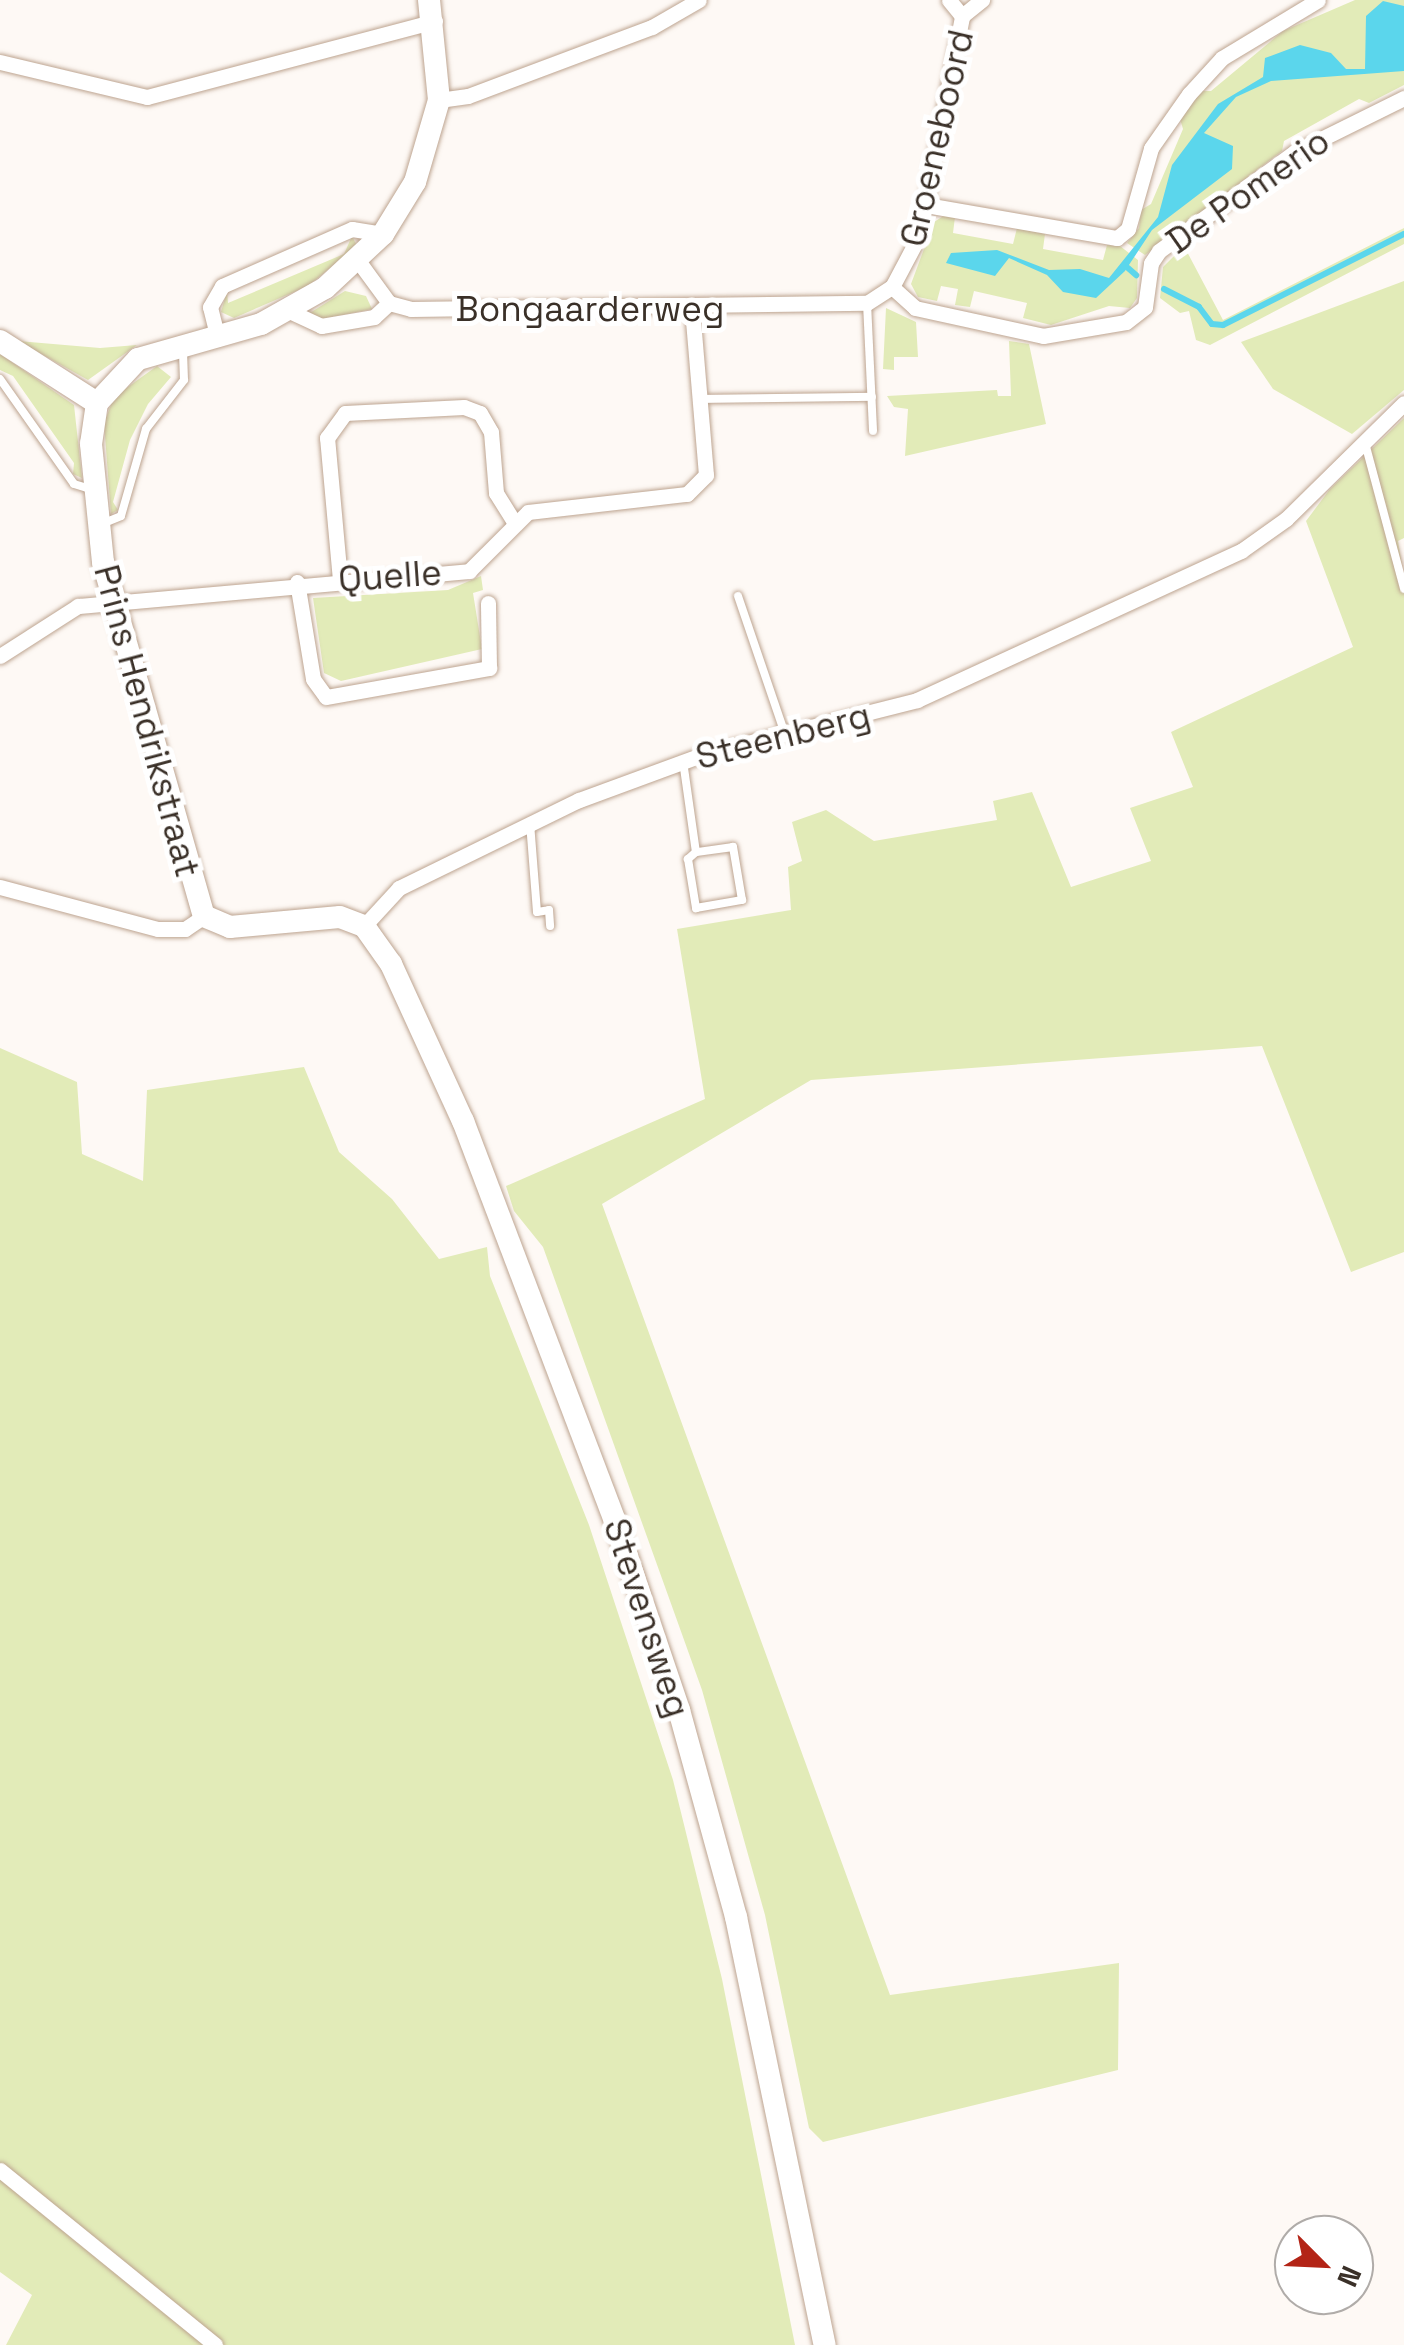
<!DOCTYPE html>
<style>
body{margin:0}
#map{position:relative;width:1404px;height:2345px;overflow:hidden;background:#fef9f5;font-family:"Space Grotesk",sans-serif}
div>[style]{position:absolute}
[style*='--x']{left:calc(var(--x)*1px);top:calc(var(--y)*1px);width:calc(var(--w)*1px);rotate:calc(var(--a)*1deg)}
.green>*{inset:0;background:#e2ebb8}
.water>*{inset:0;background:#5bd6ec}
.stream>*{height:6px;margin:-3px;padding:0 3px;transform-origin:3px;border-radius:3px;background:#5bd6ec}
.roads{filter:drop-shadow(0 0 2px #bda490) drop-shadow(0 0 2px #bda490)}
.lane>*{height:8px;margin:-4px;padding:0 4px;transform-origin:4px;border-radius:4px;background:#fff}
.street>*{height:15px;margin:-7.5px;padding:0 7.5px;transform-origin:7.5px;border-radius:7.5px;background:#fff}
.secondary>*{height:22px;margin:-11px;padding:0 11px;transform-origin:11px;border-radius:11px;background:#fff}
span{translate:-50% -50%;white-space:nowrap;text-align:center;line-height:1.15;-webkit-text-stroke:10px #fff;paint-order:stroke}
.street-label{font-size:35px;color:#3a3028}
.north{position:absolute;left:1274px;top:2215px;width:100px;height:100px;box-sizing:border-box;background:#fff;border:2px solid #b0aca9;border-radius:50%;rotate:114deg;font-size:28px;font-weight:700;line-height:40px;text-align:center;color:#3a3028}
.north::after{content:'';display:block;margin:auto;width:35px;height:45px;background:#b32416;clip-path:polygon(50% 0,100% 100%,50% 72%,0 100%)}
</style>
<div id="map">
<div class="green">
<div style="clip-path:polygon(1355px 0,1404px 0,1404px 85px,1369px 103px,1359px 99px,1284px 141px,1282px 151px,1145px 255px,1127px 243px,1139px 228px,1141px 210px,1151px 204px,1183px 129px,1180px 119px,1202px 91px,1211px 91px,1283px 31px)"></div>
<div style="clip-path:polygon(945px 215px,955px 217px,953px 233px,1013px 244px,1017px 228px,1045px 234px,1043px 249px,1103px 260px,1107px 245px,1120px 246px,1138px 260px,1137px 298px,1130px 308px,1109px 306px,1051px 325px,1023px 318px,1027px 303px,974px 291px,970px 307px,955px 305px,958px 289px,941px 286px,937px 301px,918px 297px,911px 284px,934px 222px)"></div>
<div style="clip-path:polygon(1404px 228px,1404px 244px,1210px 345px,1196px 340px,1189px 311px,1180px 313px,1160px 298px,1163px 267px,1184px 246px,1223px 320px)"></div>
<div style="clip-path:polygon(352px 236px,356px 244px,347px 254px,308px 286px,234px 318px,221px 312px,227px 291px,228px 303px,344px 254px)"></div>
<div style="clip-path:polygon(1404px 281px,1404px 390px,1352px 434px,1273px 389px,1241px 342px)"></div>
<div style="clip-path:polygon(345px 291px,366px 296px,372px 309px,313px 321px,305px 316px)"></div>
<div style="clip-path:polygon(886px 308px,916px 322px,918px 357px,894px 357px,894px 370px,883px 369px)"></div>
<div style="clip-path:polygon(18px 341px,100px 348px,137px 345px,88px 380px)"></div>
<div style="clip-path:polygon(1009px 341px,1029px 344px,1046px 424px,905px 456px,908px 409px,894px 407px,887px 396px,997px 390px,998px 396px,1011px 396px)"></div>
<div style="clip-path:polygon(0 354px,74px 405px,82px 478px,73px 474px,74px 463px,13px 376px,0 370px)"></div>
<div style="clip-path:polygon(157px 366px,171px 377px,148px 404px,130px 440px,113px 502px,118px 510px,111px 514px,104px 423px,114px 397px)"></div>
<div style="clip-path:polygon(1404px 418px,1404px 538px,1398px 541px,1404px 577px,1404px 1252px,1351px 1272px,1262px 1046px,811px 1080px,602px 1204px,890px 1995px,1119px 1963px,1118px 2070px,823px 2142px,809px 2128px,765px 1915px,702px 1690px,543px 1247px,514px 1211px,506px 1186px,705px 1099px,677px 929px,791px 910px,788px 867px,802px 861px,792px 822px,826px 810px,874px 841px,997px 820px,993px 801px,1032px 792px,1071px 887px,1151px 861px,1130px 808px,1193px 787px,1171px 732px,1353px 647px,1306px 521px,1330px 489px)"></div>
<div style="clip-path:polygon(481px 576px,483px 590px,473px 593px,482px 649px,341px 681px,324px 673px,313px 598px,448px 590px)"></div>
<div style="clip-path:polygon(0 1048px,77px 1082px,82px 1154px,143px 1181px,147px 1090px,304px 1067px,339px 1152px,392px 1199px,439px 1259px,487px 1247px,490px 1276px,589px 1525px,673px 1780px,722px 1979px,795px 2345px,6px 2345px,32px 2295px,0 2272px)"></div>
</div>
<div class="water">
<div style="clip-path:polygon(1383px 1px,1404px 6px,1404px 71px,1271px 81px,1236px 97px,1204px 133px,1233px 146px,1232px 169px,1152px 230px,1125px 271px,1096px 298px,1063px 292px,1047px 275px,1009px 258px,995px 276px,946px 263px,951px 253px,997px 250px,1049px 270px,1080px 269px,1109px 278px,1158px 217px,1172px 165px,1218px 104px,1263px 77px,1265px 58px,1300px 45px,1331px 53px,1346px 69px,1365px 69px,1366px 16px)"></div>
</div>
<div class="stream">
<div style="--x:1128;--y:268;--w:11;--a:41"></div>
<div style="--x:1164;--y:289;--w:39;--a:27"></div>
<div style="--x:1199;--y:307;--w:21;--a:53"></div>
<div style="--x:1212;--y:324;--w:11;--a:5"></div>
<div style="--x:1223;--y:325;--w:203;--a:-26.7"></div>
</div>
<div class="roads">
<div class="lane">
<div style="--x:867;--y:303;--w:128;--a:87.3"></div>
<div style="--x:0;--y:379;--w:128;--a:54.8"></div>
<div style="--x:74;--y:484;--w:21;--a:17"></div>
<div style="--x:700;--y:399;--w:172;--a:-0.7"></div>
<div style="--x:1365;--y:443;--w:151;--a:75"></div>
<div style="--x:104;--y:523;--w:18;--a:-22"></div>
<div style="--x:121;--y:516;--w:91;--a:-74"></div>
<div style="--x:146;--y:429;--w:62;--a:-52.2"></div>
<div style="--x:184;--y:380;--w:33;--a:-92"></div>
<div style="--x:738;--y:596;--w:146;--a:71.2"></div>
<div style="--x:683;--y:761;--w:92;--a:81.9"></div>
<div style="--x:696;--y:852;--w:11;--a:139"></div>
<div style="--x:688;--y:859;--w:50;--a:80.7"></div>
<div style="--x:696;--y:908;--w:47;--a:-9.9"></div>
<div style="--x:742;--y:900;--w:54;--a:-99.6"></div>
<div style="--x:733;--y:847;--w:37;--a:172"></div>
<div style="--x:530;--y:823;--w:89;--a:85.5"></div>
<div style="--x:537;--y:912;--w:12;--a:-9"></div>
<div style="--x:549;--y:910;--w:16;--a:86"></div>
</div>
<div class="street">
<div style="--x:949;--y:0;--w:21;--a:51"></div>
<div style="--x:0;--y:62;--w:151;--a:13.4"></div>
<div style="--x:147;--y:97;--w:298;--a:-14.8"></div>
<div style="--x:439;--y:100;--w:29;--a:-8"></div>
<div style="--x:468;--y:96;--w:197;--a:-20.6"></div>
<div style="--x:652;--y:27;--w:54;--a:-29.9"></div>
<div style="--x:926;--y:205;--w:194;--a:9.8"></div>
<div style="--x:1117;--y:238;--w:14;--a:-39"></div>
<div style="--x:1128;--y:229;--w:84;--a:-74.1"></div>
<div style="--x:1151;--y:148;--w:66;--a:-54.9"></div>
<div style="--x:1189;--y:94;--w:49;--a:-47.5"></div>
<div style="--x:1222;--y:58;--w:112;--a:-31.1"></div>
<div style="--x:359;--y:262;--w:51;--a:53.8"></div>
<div style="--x:389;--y:303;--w:23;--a:15"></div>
<div style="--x:411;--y:309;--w:456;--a:-0.8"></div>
<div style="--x:867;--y:303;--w:30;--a:-33"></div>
<div style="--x:892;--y:287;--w:58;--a:-62.1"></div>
<div style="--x:919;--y:236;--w:224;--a:-78.9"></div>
<div style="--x:962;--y:16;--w:26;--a:-39"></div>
<div style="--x:892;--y:287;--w:31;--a:42"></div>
<div style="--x:915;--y:308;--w:131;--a:12.3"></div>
<div style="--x:1043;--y:336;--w:84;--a:-9.6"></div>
<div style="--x:1126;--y:322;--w:24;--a:-38"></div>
<div style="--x:1145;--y:307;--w:44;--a:-82.2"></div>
<div style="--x:1151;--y:263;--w:14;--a:-56"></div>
<div style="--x:1159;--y:251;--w:168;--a:-36.1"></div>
<div style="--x:1295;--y:152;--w:122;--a:-26.4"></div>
<div style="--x:287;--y:310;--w:38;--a:25"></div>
<div style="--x:321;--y:326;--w:54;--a:-9.6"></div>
<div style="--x:374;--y:317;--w:21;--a:-43"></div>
<div style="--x:218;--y:339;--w:33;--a:-104"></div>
<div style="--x:210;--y:307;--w:24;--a:-60"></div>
<div style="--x:222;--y:286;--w:142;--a:-23.7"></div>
<div style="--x:352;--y:229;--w:31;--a:9"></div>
<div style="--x:340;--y:580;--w:143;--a:-95.2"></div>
<div style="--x:327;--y:438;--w:31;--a:-54"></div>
<div style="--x:345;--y:413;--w:119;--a:-2.9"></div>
<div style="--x:464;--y:407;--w:17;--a:21"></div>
<div style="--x:480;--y:413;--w:22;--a:60"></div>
<div style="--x:491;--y:432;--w:61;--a:85.3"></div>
<div style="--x:496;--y:493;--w:32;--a:58"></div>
<div style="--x:297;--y:582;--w:98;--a:80.6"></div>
<div style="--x:313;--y:679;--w:22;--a:54"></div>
<div style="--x:326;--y:697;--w:166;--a:-10.1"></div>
<div style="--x:489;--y:668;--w:65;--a:-90.9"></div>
<div style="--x:0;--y:656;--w:93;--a:-32.7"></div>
<div style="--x:78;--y:606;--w:393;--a:-5.1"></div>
<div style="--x:469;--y:571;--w:83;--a:-45"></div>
<div style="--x:528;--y:512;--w:160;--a:-6.5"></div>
<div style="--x:687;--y:494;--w:27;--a:-45"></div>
<div style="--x:706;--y:475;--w:167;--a:-94.8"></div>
<div style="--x:0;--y:887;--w:163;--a:14.9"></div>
<div style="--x:158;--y:929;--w:27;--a:0"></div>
<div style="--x:185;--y:929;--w:23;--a:-34"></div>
<div style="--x:364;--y:926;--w:52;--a:-47.4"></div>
<div style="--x:399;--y:888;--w:200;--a:-26.1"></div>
<div style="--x:579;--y:800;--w:133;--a:-20.2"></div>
<div style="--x:704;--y:754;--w:220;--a:-14.2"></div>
<div style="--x:917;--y:700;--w:357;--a:-24.7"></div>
<div style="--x:1241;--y:551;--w:55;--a:-35.4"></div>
<div style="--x:1286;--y:519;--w:165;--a:-44.5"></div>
<div style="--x:0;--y:2170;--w:277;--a:39.1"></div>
</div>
<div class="secondary">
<div style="--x:429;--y:0;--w:100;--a:84.3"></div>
<div style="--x:439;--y:100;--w:85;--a:106.3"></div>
<div style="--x:415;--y:182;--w:61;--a:121.6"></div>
<div style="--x:383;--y:234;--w:79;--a:137"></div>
<div style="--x:325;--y:288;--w:73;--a:150.6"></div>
<div style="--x:261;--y:324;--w:128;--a:164.1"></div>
<div style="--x:138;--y:359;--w:60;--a:133"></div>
<div style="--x:97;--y:403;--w:41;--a:98.3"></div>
<div style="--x:91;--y:444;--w:119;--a:84.2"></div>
<div style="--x:103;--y:562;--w:368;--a:74.1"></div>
<div style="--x:204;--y:916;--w:28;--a:23"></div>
<div style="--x:230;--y:927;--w:110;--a:-5.2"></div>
<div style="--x:340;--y:917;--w:26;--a:21"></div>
<div style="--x:364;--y:926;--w:47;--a:54.6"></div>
<div style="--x:391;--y:964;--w:173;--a:65.4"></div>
<div style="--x:463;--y:1121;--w:428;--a:69.2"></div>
<div style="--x:615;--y:1521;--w:200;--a:71.3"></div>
<div style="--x:679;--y:1710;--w:215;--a:74.6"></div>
<div style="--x:736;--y:1917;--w:437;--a:78.3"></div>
<div style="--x:0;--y:341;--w:115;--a:32.6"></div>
</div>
</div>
<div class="street-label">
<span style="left:937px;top:138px;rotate:-77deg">Groeneboord</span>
<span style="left:1248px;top:191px;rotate:-35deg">De Pomerio</span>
<span style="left:590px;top:309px">Bongaarderweg</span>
<span style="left:390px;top:576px;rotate:-4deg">Quelle</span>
<span style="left:147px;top:721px;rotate:75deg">Prins Hendrikstraat</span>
<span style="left:783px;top:736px;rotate:-14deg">Steenberg</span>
<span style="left:647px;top:1618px;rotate:72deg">Stevensweg</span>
</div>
<div class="north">N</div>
</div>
